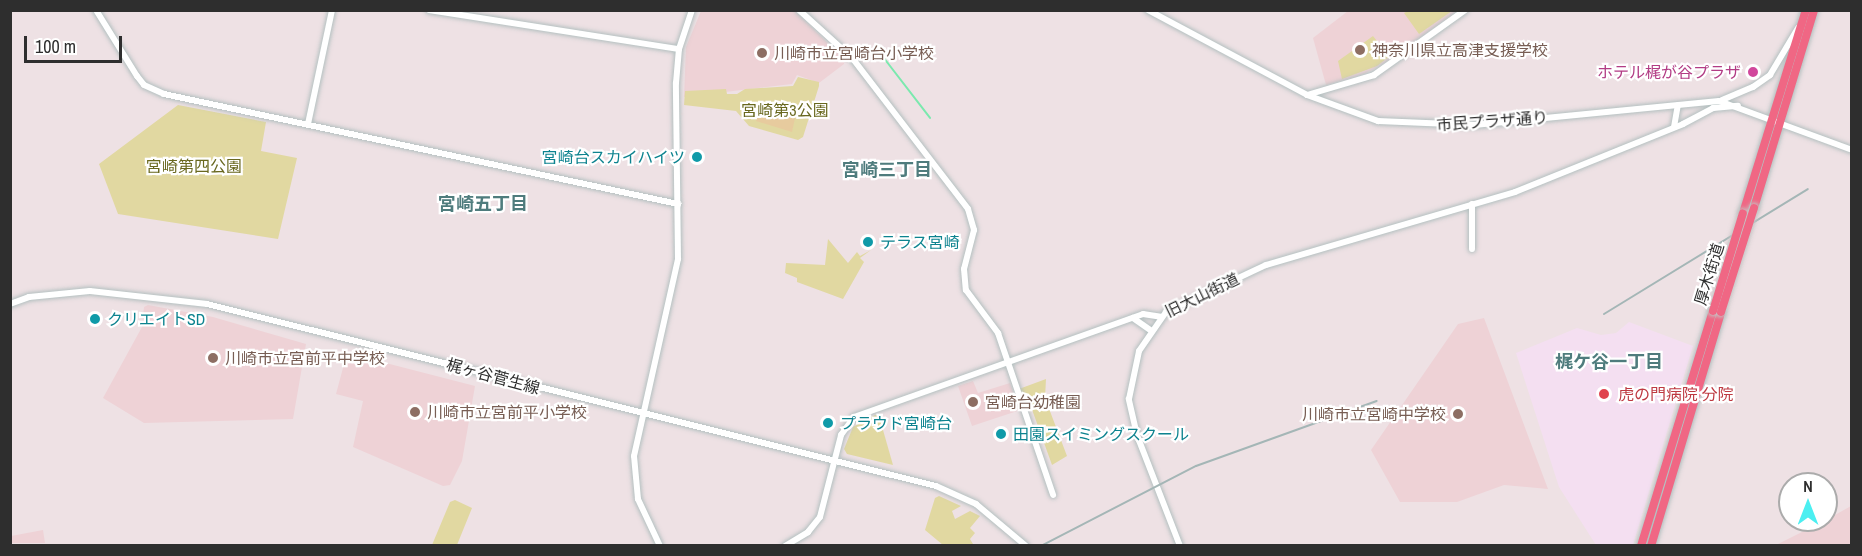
<!DOCTYPE html>
<meta charset="utf-8">
<style>
body{margin:0}
#map{position:relative;width:1862px;height:556px;overflow:hidden;background:#eee1e4;font-family:"Archivo Narrow","Noto Sans JP",sans-serif}
div>[style]{position:absolute}
[style*='--x']{left:calc(var(--x)*1px);top:calc(var(--y)*1px);width:calc(var(--w)*1px);rotate:calc(var(--a)*1deg)}
.education>*{inset:0;background:#eed2d6}
.medical>*{inset:0;background:#f4dff1}
.green>*{inset:0;background:#e1d8a1}
.pitch>*{inset:0;background:#e7cb9e}
.stream>*{height:2px;margin:-1px;padding:0 1px;transform-origin:1px;border-radius:1px;background:#7be9ae}
.roads{filter:drop-shadow(0 0 2px #b4c0c0) drop-shadow(0 0 2px #b4c0c0)}
.tertiary>*{height:6px;margin:-3px;padding:0 3px;transform-origin:3px;border-radius:3px;background:#fff}
.trunk>*{height:8px;margin:-4px;padding:0 4px;transform-origin:4px;border-radius:4px;background:#f06784}
.rail>*{height:2px;margin:-1px;padding:0 1px;transform-origin:1px;border-radius:1px;background:#a4b6b6}
.bridges{filter:drop-shadow(0 0 2px #c4c4c4) drop-shadow(0 0 2px #c4c4c4)}
.trunk-bridge>*{height:8px;margin:-4px;padding:0 4px;transform-origin:4px;border-radius:4px;background:#f06784}
.dots>*{width:16px;height:16px;translate:-50% -50%;box-sizing:border-box;border:3px solid #fff;border-radius:50%}
span{translate:-50% -50%;white-space:nowrap;text-align:center;line-height:1.15;-webkit-text-stroke:4.5px #fff;paint-order:stroke}
.education-label{font-size:16px;color:#785e54}
.left{translate:0 -50%;text-align:left}
.right{translate:-100% -50%;text-align:right}
.hotel-label{font-size:16px;color:#b23c85}
.park-label{font-size:16px;color:#69681f}
.street-label{font-size:16px;color:#2e2e2e}
.culture-label{font-size:16px;color:#0d838f}
.health-label{font-size:16px;color:#be3a42}
.neighbourhood-label{font-size:18px;color:#4f7c7d;font-weight:700}
.frame{position:absolute;inset:0;border:12px solid #2e2e2e;pointer-events:none}
.north{position:absolute;left:1778px;top:472px;width:60px;height:60px;box-sizing:border-box;background:#fff;border:2px solid #ababab;border-radius:50%;rotate:0deg;font-size:16px;font-weight:700;line-height:24px;text-align:center;color:#2e2e2e}
.north::after{content:'';display:block;margin:auto;width:21px;height:27px;background:#4beff1;clip-path:polygon(50% 0,100% 100%,50% 72%,0 100%)}
.scale{position:absolute;left:24px;top:36px;width:98px;height:27px;box-sizing:border-box;border:3px solid #2e2e2e;border-top:0;padding-left:8px;font-size:18px;line-height:21px;white-space:nowrap;color:#2e2e2e;-webkit-text-stroke:4px #fff;paint-order:stroke}
</style>
<div id="map">
<div class="education">
<div style="clip-path:polygon(701px 11px,795px 11px,844px 59px,844px 64px,819px 83px,797px 75px,792px 84px,684px 97px,686px 47px)"></div>
<div style="clip-path:polygon(1348px 11px,1457px 11px,1386px 62px,1364px 74px,1326px 85px,1313px 38px)"></div>
<div style="clip-path:polygon(148px 305px,213px 317px,306px 344px,293px 419px,144px 423px,103px 398px,142px 327px,144px 307px)"></div>
<div style="clip-path:polygon(1484px 318px,1548px 489px,1504px 485px,1457px 502px,1400px 502px,1371px 450px,1458px 324px)"></div>
<div style="clip-path:polygon(347px 353px,475px 386px,462px 461px,450px 485px,443px 486px,353px 447px,363px 401px,336px 394px)"></div>
<div style="clip-path:polygon(973px 381px,978px 393px,1010px 383px,1020px 410px,972px 426px,958px 386px)"></div>
<div style="clip-path:polygon(1851px 506px,1851px 545px,1776px 545px,1826px 520px)"></div>
<div style="clip-path:polygon(43px 530px,45px 543px,12px 543px,11px 536px)"></div>
</div>
<div class="medical">
<div style="clip-path:polygon(1629px 322px,1693px 346px,1633px 545px,1596px 545px,1559px 487px,1516px 353px,1577px 328px,1601px 335px,1616px 333px)"></div>
</div>
<div class="green">
<div style="clip-path:polygon(1408px 11px,1408px 10px,1452px 11px,1419px 34px,1404px 13px)"></div>
<div style="clip-path:polygon(1373px 36px,1385px 51px,1391px 49px,1394px 53px,1377px 66px,1342px 79px,1338px 61px)"></div>
<div style="clip-path:polygon(798px 77px,819px 82px,819px 86px,803px 137px,798px 140px,749px 126px,736px 111px,684px 105px,685px 91px,726px 89px,727px 94px,737px 94px,745px 89px,793px 86px)"></div>
<div style="clip-path:polygon(178px 105px,266px 122px,261px 151px,297px 158px,278px 239px,118px 214px,99px 164px)"></div>
<div style="clip-path:polygon(828px 239px,848px 263px,857px 252px,860px 256px,871px 250px,860px 258px,864px 262px,843px 299px,797px 282px,797px 278px,785px 273px,786px 263px,825px 265px)"></div>
<div style="clip-path:polygon(1046px 379px,1045px 398px,1067px 456px,1052px 465px,1030px 404px,1025px 406px,1019px 389px)"></div>
<div style="clip-path:polygon(875px 415px,879px 416px,893px 465px,847px 454px,844px 449px,853px 427px)"></div>
<div style="clip-path:polygon(939px 496px,961px 506px,952px 511px,955px 519px,970px 511px,980px 516px,970px 528px,975px 533px,970px 539px,973px 544px,943px 545px,925px 530px,935px 498px)"></div>
<div style="clip-path:polygon(455px 500px,472px 508px,457px 545px,432px 545px,450px 502px)"></div>
</div>
<div class="pitch">
<div style="clip-path:polygon(758px 108px,797px 109px,792px 132px,756px 121px)"></div>
</div>
<div class="stream">
<div style="--x:880;--y:53;--w:82;--a:52.4"></div>
</div>
<div class="roads">
<div class="tertiary">
<div style="--x:96;--y:10;--w:78;--a:58.2"></div>
<div style="--x:137;--y:76;--w:11;--a:52"></div>
<div style="--x:144;--y:85;--w:22;--a:24"></div>
<div style="--x:164;--y:94;--w:526;--a:12.08"></div>
<div style="--x:429;--y:10;--w:253;--a:8.9"></div>
<div style="--x:799;--y:10;--w:73;--a:42.2"></div>
<div style="--x:853;--y:59;--w:189;--a:52.5"></div>
<div style="--x:968;--y:209;--w:22;--a:74"></div>
<div style="--x:974;--y:230;--w:40;--a:104.4"></div>
<div style="--x:964;--y:269;--w:21;--a:85"></div>
<div style="--x:966;--y:290;--w:54;--a:53.3"></div>
<div style="--x:998;--y:333;--w:171;--a:71.2"></div>
<div style="--x:1148;--y:10;--w:180;--a:28.1"></div>
<div style="--x:1307;--y:95;--w:76;--a:20.1"></div>
<div style="--x:1378;--y:121;--w:96;--a:2.4"></div>
<div style="--x:1474;--y:125;--w:246;--a:-5.6"></div>
<div style="--x:1719;--y:101;--w:142;--a:20.2"></div>
<div style="--x:1307;--y:95;--w:70;--a:-16.6"></div>
<div style="--x:1374;--y:75;--w:112;--a:-35.5"></div>
<div style="--x:1722;--y:100;--w:34;--a:-23"></div>
<div style="--x:1753;--y:87;--w:21;--a:-35"></div>
<div style="--x:1770;--y:75;--w:55;--a:-59.2"></div>
<div style="--x:308;--y:124;--w:116;--a:-78.1"></div>
<div style="--x:1674;--y:127;--w:22;--a:-80"></div>
<div style="--x:1472;--y:204;--w:45;--a:90"></div>
<div style="--x:10;--y:304;--w:20;--a:-20"></div>
<div style="--x:29;--y:297;--w:61;--a:-5.6"></div>
<div style="--x:90;--y:291;--w:118;--a:6.3"></div>
<div style="--x:207;--y:304;--w:751;--a:14.02"></div>
<div style="--x:936;--y:486;--w:44;--a:24.2"></div>
<div style="--x:976;--y:504;--w:65;--a:40"></div>
<div style="--x:1133;--y:318;--w:21;--a:35"></div>
<div style="--x:660;--y:546;--w:52;--a:-115.1"></div>
<div style="--x:638;--y:499;--w:43;--a:-95.3"></div>
<div style="--x:634;--y:456;--w:202;--a:-77.4"></div>
<div style="--x:678;--y:259;--w:176;--a:-90.7"></div>
<div style="--x:676;--y:83;--w:34;--a:-85"></div>
<div style="--x:679;--y:49;--w:41;--a:-71.6"></div>
<div style="--x:785;--y:546;--w:27;--a:-31"></div>
<div style="--x:808;--y:532;--w:19;--a:-51"></div>
<div style="--x:820;--y:517;--w:85;--a:-75.6"></div>
<div style="--x:841;--y:435;--w:22;--a:-54"></div>
<div style="--x:854;--y:417;--w:307;--a:-19.6"></div>
<div style="--x:1143;--y:314;--w:18;--a:9"></div>
<div style="--x:1180;--y:546;--w:119;--a:-111.2"></div>
<div style="--x:1137;--y:435;--w:37;--a:-103"></div>
<div style="--x:1129;--y:399;--w:49;--a:-78.2"></div>
<div style="--x:1139;--y:351;--w:47;--a:-55.3"></div>
<div style="--x:1166;--y:312;--w:110;--a:-25.2"></div>
<div style="--x:1266;--y:265;--w:259;--a:-16.3"></div>
<div style="--x:1515;--y:192;--w:181;--a:-22"></div>
<div style="--x:1683;--y:124;--w:34;--a:-28"></div>
<div style="--x:1713;--y:108;--w:25;--a:-5"></div>
</div>
<div class="trunk">
<div style="--x:1754;--y:208;--w:207;--a:-73.1"></div>
<div style="--x:1743;--y:213;--w:213;--a:-72.8"></div>
<div style="--x:1641;--y:546;--w:246;--a:-73"></div>
<div style="--x:1651;--y:546;--w:244;--a:-73.3"></div>
</div>
</div>
<div class="rail">
<div style="--x:1604;--y:314;--w:239;--a:-31.5"></div>
<div style="--x:1041;--y:546;--w:174;--a:-27.3"></div>
<div style="--x:1196;--y:466;--w:192;--a:-19.8"></div>
</div>
<div class="bridges">
<div class="trunk-bridge">
<div style="--x:1713;--y:311;--w:102;--a:-73"></div>
<div style="--x:1721;--y:312;--w:109;--a:-72.4"></div>
</div>
</div>
<div class="dots">
<div style="left:1360px;top:50px;background:#8d6e63"></div>
<div style="left:762px;top:53px;background:#8d6e63"></div>
<div style="left:1753px;top:72px;background:#d1479c"></div>
<div style="left:697px;top:157px;background:#0f9aa8"></div>
<div style="left:868px;top:242px;background:#0f9aa8"></div>
<div style="left:95px;top:319px;background:#0f9aa8"></div>
<div style="left:213px;top:358px;background:#8d6e63"></div>
<div style="left:1604px;top:394px;background:#e0444e"></div>
<div style="left:973px;top:402px;background:#8d6e63"></div>
<div style="left:415px;top:412px;background:#8d6e63"></div>
<div style="left:1458px;top:414px;background:#8d6e63"></div>
<div style="left:828px;top:423px;background:#0f9aa8"></div>
<div style="left:1001px;top:434px;background:#0f9aa8"></div>
</div>
<div class="education-label">
<span class="left" style="left:1372px;top:50px">神奈川県立高津支援学校</span>
<span class="left" style="left:774px;top:53px">川崎市立宮崎台小学校</span>
<span class="left" style="left:225px;top:358px">川崎市立宮前平中学校</span>
<span class="left" style="left:985px;top:402px">宮崎台幼稚園</span>
<span class="left" style="left:427px;top:412px">川崎市立宮前平小学校</span>
<span class="right" style="left:1446px;top:414px">川崎市立宮崎中学校</span>
</div>
<div class="hotel-label">
<span class="right" style="left:1741px;top:72px">ホテル梶が谷プラザ</span>
</div>
<div class="park-label">
<span style="left:785px;top:110px">宮崎第3公園</span>
<span style="left:194px;top:166px">宮崎第四公園</span>
</div>
<div class="street-label">
<span style="left:1492px;top:121px;rotate:-4deg">市民プラザ通り</span>
<span style="left:1709px;top:274px;rotate:-73deg">厚木街道</span>
<span style="left:1202px;top:295px;rotate:-26deg">旧大山街道</span>
<span style="left:493px;top:376px;rotate:15deg">梶ヶ谷菅生線</span>
</div>
<div class="culture-label">
<span class="right" style="left:685px;top:157px">宮崎台スカイハイツ</span>
<span class="left" style="left:880px;top:242px">テラス宮崎</span>
<span class="left" style="left:107px;top:319px">クリエイトSD</span>
<span class="left" style="left:840px;top:423px">プラウド宮崎台</span>
<span class="left" style="left:1013px;top:434px">田園スイミングスクール</span>
</div>
<div class="health-label">
<span class="left" style="left:1618px;top:394px">虎の門病院 分院</span>
</div>
<div class="neighbourhood-label">
<span style="left:887px;top:170px">宮崎三丁目</span>
<span style="left:483px;top:204px">宮崎五丁目</span>
<span style="left:1609px;top:362px">梶ケ谷一丁目</span>
</div>
<div class="frame"></div>
<div class="north">N</div>
<div class="scale">100 m</div>
</div>
